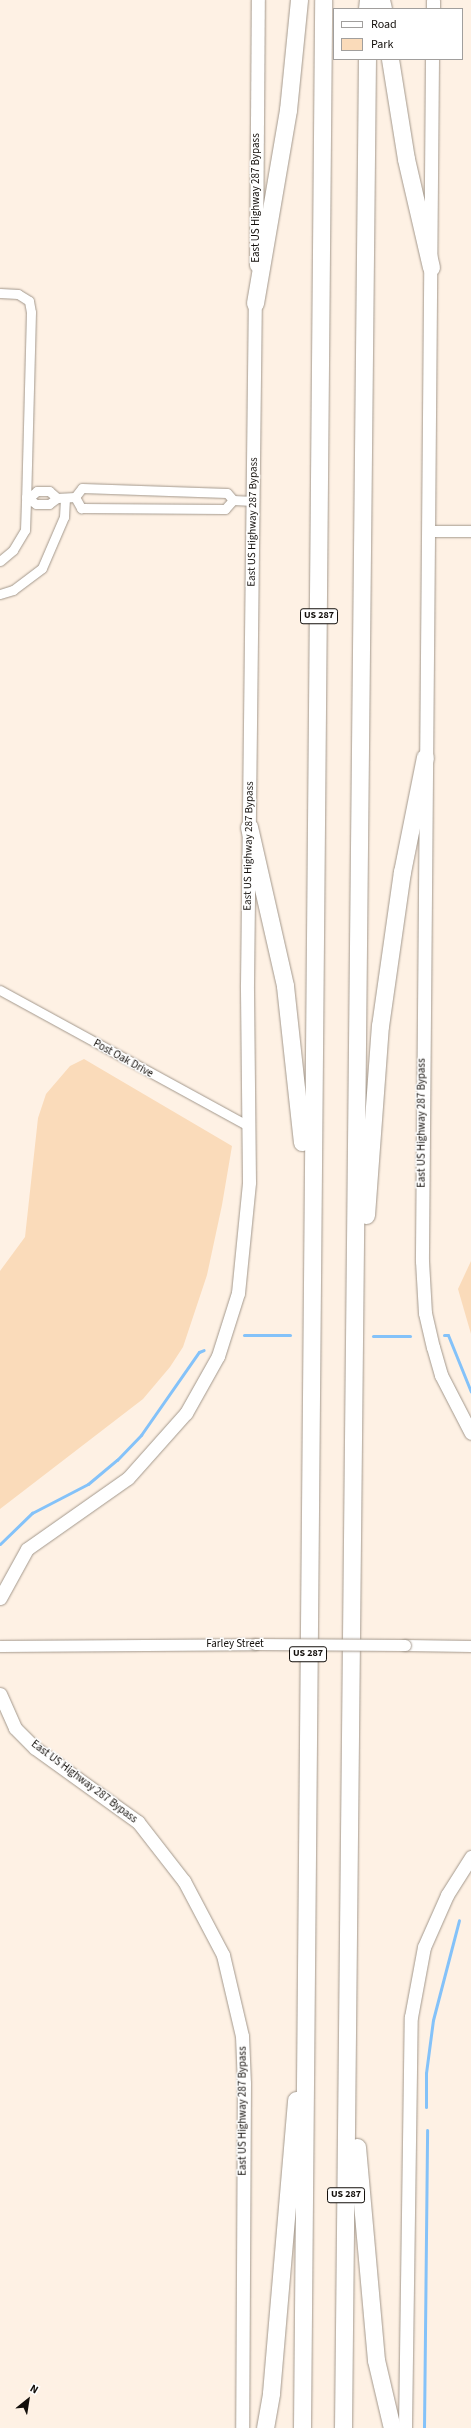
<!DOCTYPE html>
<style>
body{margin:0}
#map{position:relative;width:471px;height:2428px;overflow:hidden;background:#fef1e4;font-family:"Source Sans 3",sans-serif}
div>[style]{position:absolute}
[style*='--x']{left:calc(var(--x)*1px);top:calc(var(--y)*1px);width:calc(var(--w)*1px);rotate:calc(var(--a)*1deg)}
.green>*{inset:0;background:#fadbba}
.stream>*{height:3px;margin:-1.5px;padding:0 1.5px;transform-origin:1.5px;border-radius:1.5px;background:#84c2f9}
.roads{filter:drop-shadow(0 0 1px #a3988c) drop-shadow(0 0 1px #a3988c)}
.minor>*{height:9px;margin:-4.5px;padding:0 4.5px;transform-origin:4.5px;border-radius:4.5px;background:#fff}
.tertiary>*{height:11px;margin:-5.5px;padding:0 5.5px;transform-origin:5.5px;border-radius:5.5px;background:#fff}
.secondary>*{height:13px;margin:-6.5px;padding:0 6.5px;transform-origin:6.5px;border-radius:6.5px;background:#fff}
.motorway>*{height:17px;margin:-8.5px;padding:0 8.5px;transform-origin:8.5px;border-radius:8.5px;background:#fff}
.bridges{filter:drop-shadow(0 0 1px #a3988c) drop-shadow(0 0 1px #a3988c)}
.tertiary-bridge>*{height:11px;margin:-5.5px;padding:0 5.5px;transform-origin:5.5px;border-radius:5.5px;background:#fff}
span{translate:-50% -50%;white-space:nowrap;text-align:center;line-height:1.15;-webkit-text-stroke:3px #fff;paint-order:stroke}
.shield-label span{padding:1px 3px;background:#fff;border:1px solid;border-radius:3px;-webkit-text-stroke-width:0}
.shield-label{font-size:10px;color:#130f0b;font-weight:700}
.street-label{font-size:11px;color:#130f0b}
.legend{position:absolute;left:333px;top:8px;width:130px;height:52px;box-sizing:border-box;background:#fff;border:1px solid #a19f9d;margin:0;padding:5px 7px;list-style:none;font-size:12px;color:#130f0b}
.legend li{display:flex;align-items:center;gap:8px;height:20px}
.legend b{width:20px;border:1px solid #a19f9d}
.north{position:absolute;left:8px;top:2380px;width:40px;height:40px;-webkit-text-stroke:3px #fff;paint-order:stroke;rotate:30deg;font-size:11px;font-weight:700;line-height:16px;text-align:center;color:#130f0b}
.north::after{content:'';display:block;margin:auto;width:14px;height:18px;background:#130f0b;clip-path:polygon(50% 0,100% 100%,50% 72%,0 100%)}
</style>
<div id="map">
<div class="green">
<div style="clip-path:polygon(84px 1059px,232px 1146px,222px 1205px,207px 1275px,183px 1347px,170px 1367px,143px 1399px,0 1509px,0 1271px,25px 1237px,38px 1118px,46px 1094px,70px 1066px)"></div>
<div style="clip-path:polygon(471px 1261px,471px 1334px,458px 1289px)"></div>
</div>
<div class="stream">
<div style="--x:244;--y:1335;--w:46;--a:0"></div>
<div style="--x:444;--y:1335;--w:4;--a:0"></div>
<div style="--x:448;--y:1335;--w:61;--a:68"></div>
<div style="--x:373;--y:1336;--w:37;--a:0"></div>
<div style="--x:0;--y:1544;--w:45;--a:-44.1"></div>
<div style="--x:32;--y:1513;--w:63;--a:-27.4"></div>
<div style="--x:88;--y:1484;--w:38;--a:-40"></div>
<div style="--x:117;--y:1460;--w:35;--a:-46"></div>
<div style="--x:141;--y:1435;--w:101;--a:-55.1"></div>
<div style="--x:199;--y:1352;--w:5;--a:-22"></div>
<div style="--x:426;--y:2107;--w:34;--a:-90"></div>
<div style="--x:426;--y:2073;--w:53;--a:-82.5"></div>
<div style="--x:433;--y:2020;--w:103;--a:-75.4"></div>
<div style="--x:424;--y:2428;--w:298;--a:-89.4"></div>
</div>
<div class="roads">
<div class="minor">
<div style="--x:0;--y:293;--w:18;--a:3"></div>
<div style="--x:18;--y:294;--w:13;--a:32"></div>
<div style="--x:29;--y:301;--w:11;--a:80"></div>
<div style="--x:31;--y:312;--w:185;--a:91.5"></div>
<div style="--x:26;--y:497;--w:12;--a:35"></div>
<div style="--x:36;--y:504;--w:13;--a:0"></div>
<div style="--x:49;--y:504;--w:10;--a:-37"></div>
<div style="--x:57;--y:498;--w:18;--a:-3"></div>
<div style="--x:75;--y:497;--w:11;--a:-52"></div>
<div style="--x:82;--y:488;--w:145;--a:2"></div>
<div style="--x:227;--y:493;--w:9;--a:49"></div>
<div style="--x:30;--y:497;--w:9;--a:-41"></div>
<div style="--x:37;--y:491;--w:12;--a:0"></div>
<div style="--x:49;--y:491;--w:11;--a:41"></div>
<div style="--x:75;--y:497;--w:13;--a:61"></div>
<div style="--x:81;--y:508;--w:144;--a:0.4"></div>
<div style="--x:225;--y:509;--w:12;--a:-48"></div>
<div style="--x:233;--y:500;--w:20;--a:3"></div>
<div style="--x:0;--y:561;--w:17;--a:-40"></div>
<div style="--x:13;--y:550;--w:23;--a:-59"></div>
<div style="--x:25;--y:530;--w:33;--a:-88"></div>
<div style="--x:0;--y:594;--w:14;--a:-17"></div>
<div style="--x:13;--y:590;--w:36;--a:-37"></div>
<div style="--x:42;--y:568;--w:56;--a:-66.7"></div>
<div style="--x:64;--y:517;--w:19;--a:-87"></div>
<div style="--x:0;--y:990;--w:283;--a:28.7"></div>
</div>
<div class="tertiary">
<div style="--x:428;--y:531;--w:43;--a:0"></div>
<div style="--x:405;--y:1645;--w:66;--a:0.9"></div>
<div style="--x:0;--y:1646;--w:255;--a:-0.4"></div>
</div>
<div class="secondary">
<div style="--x:433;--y:9;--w:9;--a:-90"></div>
<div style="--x:432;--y:59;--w:1202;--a:90.48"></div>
<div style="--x:422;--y:1261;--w:52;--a:86.7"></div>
<div style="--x:425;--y:1313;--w:35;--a:77"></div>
<div style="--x:433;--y:1347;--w:29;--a:74"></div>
<div style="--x:441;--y:1375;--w:65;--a:62.7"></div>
<div style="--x:256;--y:265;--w:265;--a:-89.6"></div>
<div style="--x:0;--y:1598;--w:56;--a:-61.1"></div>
<div style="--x:27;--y:1549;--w:123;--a:-35.1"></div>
<div style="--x:128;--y:1478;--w:87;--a:-48.3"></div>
<div style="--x:186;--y:1413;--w:65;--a:-60.7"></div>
<div style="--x:218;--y:1356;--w:66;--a:-72.4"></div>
<div style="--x:238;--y:1293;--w:112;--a:-84.3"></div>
<div style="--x:249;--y:1182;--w:198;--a:-90.6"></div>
<div style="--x:247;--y:984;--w:690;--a:-89.34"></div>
<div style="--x:0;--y:1694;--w:37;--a:66"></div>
<div style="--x:15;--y:1728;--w:28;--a:45"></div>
<div style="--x:35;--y:1748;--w:127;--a:35.7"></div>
<div style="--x:138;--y:1822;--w:75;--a:52.1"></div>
<div style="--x:184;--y:1881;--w:84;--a:62.2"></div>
<div style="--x:223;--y:1955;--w:83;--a:76.8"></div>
<div style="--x:242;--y:2036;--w:47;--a:87.6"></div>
<div style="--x:244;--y:2083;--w:345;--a:90.3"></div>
<div style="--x:405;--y:2428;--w:411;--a:-89.2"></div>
<div style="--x:411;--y:2017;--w:71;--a:-79.5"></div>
<div style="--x:424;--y:1947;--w:57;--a:-66.1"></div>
<div style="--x:447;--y:1895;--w:45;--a:-57.7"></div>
</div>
<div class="motorway">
<div style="--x:381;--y:0;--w:9;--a:77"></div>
<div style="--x:367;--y:9;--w:9;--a:-84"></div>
<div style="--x:390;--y:59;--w:101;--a:80.9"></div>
<div style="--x:406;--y:159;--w:111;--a:77"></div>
<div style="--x:255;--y:303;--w:196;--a:-80.3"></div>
<div style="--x:288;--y:110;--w:111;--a:-84.3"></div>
<div style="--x:249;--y:827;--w:163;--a:77.2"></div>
<div style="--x:285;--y:986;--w:157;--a:83.8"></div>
<div style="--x:366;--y:1215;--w:190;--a:-85.8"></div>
<div style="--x:380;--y:1026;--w:156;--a:-81.9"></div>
<div style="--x:402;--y:872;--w:117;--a:-78.7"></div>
<div style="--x:357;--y:2147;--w:214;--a:84.9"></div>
<div style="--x:376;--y:2360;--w:70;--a:76.8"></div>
<div style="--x:265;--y:2428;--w:36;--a:-80"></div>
<div style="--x:271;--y:2393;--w:294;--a:-85.1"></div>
<div style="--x:302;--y:2428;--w:2428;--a:-89.5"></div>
<div style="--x:343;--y:2428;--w:2369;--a:-89.42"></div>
</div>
</div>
<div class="bridges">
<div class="tertiary-bridge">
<div style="--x:255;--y:1644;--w:150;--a:0.4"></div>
</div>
</div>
<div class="shield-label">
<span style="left:319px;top:616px">US 287</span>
<span style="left:308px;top:1654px">US 287</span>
<span style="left:346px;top:2195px">US 287</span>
</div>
<div class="street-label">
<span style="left:256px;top:198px;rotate:-90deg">East US Highway 287 Bypass</span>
<span style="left:253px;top:522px;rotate:-89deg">East US Highway 287 Bypass</span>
<span style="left:249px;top:846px;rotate:-89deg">East US Highway 287 Bypass</span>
<span style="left:123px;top:1059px;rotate:29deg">Post Oak Drive</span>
<span style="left:422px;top:1123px;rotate:-90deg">East US Highway 287 Bypass</span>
<span style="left:235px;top:1644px">Farley Street</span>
<span style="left:84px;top:1782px;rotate:37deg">East US Highway 287 Bypass</span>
<span style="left:243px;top:2111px;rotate:-90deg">East US Highway 287 Bypass</span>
</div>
<ul class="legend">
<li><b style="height:5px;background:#fff"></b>Road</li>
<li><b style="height:11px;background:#fadbba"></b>Park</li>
</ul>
<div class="north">N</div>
</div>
